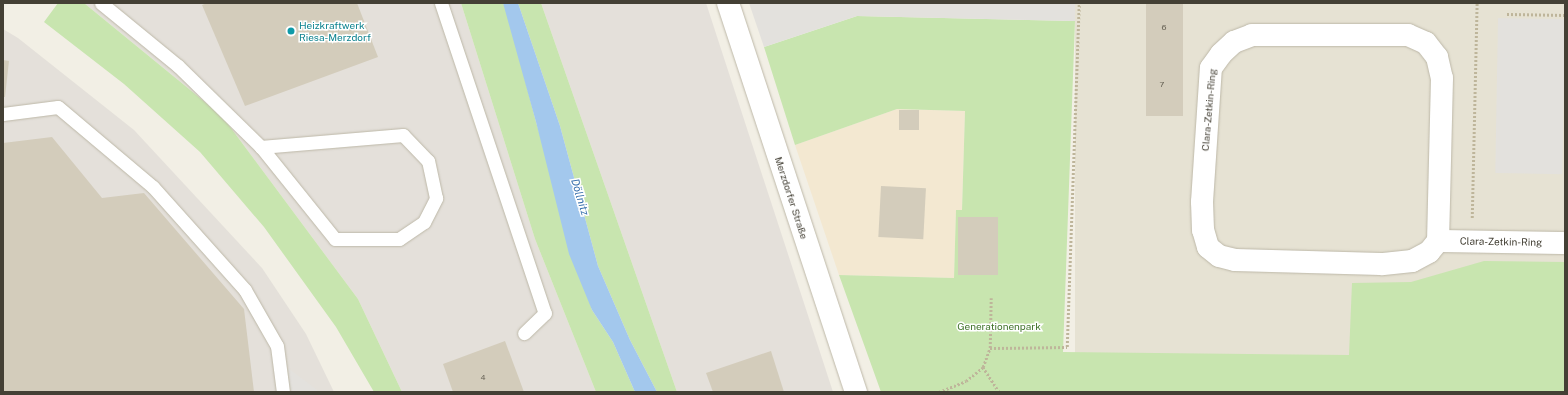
<!DOCTYPE html>
<meta charset="utf-8">
<style>
body{margin:0}
#map{position:relative;width:1568px;height:395px;overflow:hidden;background:#f2efe5;font-family:"Public Sans",sans-serif}
div>[style]{position:absolute}
[style*='--x']{left:calc(var(--x)*1px);top:calc(var(--y)*1px);width:calc(var(--w)*1px);rotate:calc(var(--a)*1deg)}
.residential>*{inset:0;background:#e6e2d3;transform-origin:0 0}
.commercial>*{inset:0;background:#f3e8d1}
.industrial>*{inset:0;background:#e4e0da}
.green>*{inset:0;background:#c8e5af}
.parking>*{inset:0;background:#e3e1dd;transform-origin:0 0}
.water>*{inset:0;background:#a3c8ed}
.building>*{inset:0;background:#d3ccbb;transform-origin:0 0}
.path>*{height:2.5px;margin-top:-1.25px;transform-origin:0;background:repeating-linear-gradient(90deg,#beb59a 0 2px,transparent 0 4px)}
.roads{filter:drop-shadow(0 0 1px #bdb8a8) drop-shadow(0 0 1px #bdb8a8)}
.service>*{height:13px;margin:-6.5px;padding:0 6.5px;transform-origin:6.5px;border-radius:6.5px;background:#fff}
.minor>*{height:22px;margin:-11px;padding:0 11px;transform-origin:11px;border-radius:11px;background:#fff}
.dots>*{width:11px;height:11px;translate:-50% -50%;box-sizing:border-box;border:2px solid #fff;border-radius:50%}
span{translate:-50% -50%;white-space:nowrap;text-align:center;line-height:1.15;-webkit-text-stroke:3px #fff;paint-order:stroke}
.number-label{font-size:8px;color:#686356}
.number-label span{-webkit-text-stroke-width:0}
.culture-label{font-size:10px;color:#0d838f}
.left{translate:0 -50%;text-align:left}
.street-label{font-size:10px;color:#444035}
.park-label{font-size:10px;color:#40732b}
.water-label{font-size:11px;color:#336dab;font-style:italic}
.frame{position:absolute;inset:0;border:4px solid #444035;pointer-events:none}
</style>
<div id="map">
<div class="residential">
<div style="left:1075px;top:3px;width:490px;height:389px"></div>
</div>
<div class="commercial">
<div style="clip-path:polygon(897px 109px,965px 111px,962px 210px,956px 211px,954px 278px,839px 275px,795px 145px)"></div>
</div>
<div class="industrial">
<div style="clip-path:polygon(84px 3px,461px 3px,535px 239px,596px 392px,402px 392px,358px 299px,222px 116px)"></div>
<div style="clip-path:polygon(541px 3px,706px 3px,833px 392px,677px 392px)"></div>
<div style="clip-path:polygon(3px 29px,18px 38px,134px 130px,262px 268px,306px 334px,334px 392px,3px 392px)"></div>
</div>
<div class="green">
<div style="clip-path:polygon(58px 3px,84px 3px,222px 116px,358px 299px,402px 392px,374px 392px,336px 327px,264px 227px,200px 152px,124px 84px,44px 22px)"></div>
<div style="clip-path:polygon(461px 3px,503px 3px,507px 11px,536px 122px,592px 310px,613px 342px,635px 392px,596px 392px,535px 239px)"></div>
<div style="clip-path:polygon(518px 3px,541px 3px,677px 392px,657px 392px,630px 340px,598px 266px,560px 126px)"></div>
<div style="clip-path:polygon(857px 16px,1075px 21px,1063px 352px,1349px 355px,1352px 283px,1411px 282px,1484px 261px,1565px 262px,1565px 392px,881px 392px,839px 275px,954px 278px,956px 210px,962px 210px,965px 111px,897px 109px,795px 145px,764px 47px)"></div>
</div>
<div class="parking">
<div style="clip-path:polygon(749px 3px,1075px 3px,1075px 21px,857px 16px,764px 47px)"></div>
<div style="left:1498px;top:18px;width:67px;height:155px;rotate:1deg"></div>
<div style="clip-path:polygon(288px 368px,317px 390px,317px 392px,291px 392px)"></div>
</div>
<div class="water">
<div style="clip-path:polygon(503px 3px,518px 3px,560px 126px,598px 266px,630px 340px,657px 392px,635px 392px,613px 342px,592px 310px,569px 254px,536px 122px)"></div>
</div>
<div class="building">
<div style="clip-path:polygon(207px 3px,357px 3px,378px 57px,245px 106px,202px 5px)"></div>
<div style="left:1146px;top:3px;width:37px;height:113px"></div>
<div style="clip-path:polygon(3px 60px,9px 61px,5px 97px,3px 97px)"></div>
<div style="left:899px;top:110px;width:20px;height:20px"></div>
<div style="clip-path:polygon(52px 137px,102px 198px,144px 193px,244px 309px,254px 392px,3px 392px,3px 143px)"></div>
<div style="left:881px;top:186px;width:45px;height:51px;rotate:3deg"></div>
<div style="left:958px;top:217px;width:40px;height:58px"></div>
<div style="clip-path:polygon(505px 341px,524px 392px,453px 392px,443px 364px)"></div>
<div style="clip-path:polygon(771px 351px,784px 392px,713px 392px,706px 373px)"></div>
</div>
<div class="path">
<div style="--x:1507;--y:14;--w:58;--a:1"></div>
<div style="--x:1472;--y:218;--w:215;--a:-88.7"></div>
<div style="--x:990;--y:348;--w:77;--a:-0.7"></div>
<div style="--x:1067;--y:347;--w:344;--a:-88"></div>
<div style="--x:983;--y:367;--w:30;--a:57"></div>
<div style="--x:939;--y:392;--w:29;--a:-22"></div>
<div style="--x:966;--y:381;--w:22;--a:-39"></div>
<div style="--x:983;--y:367;--w:20;--a:-70"></div>
<div style="--x:990;--y:348;--w:50;--a:-88.9"></div>
</div>
<div class="roads">
<div class="service">
<div style="--x:101;--y:3;--w:99;--a:39.3"></div>
<div style="--x:178;--y:66;--w:116;--a:44.3"></div>
<div style="--x:261;--y:147;--w:118;--a:51.2"></div>
<div style="--x:335;--y:239;--w:64;--a:0"></div>
<div style="--x:399;--y:239;--w:30;--a:-34"></div>
<div style="--x:424;--y:222;--w:27;--a:-63"></div>
<div style="--x:436;--y:198;--w:38;--a:-102"></div>
<div style="--x:428;--y:161;--w:36;--a:-134"></div>
<div style="--x:403;--y:135;--w:143;--a:175.2"></div>
<div style="--x:441;--y:3;--w:327;--a:71.5"></div>
<div style="--x:545;--y:313;--w:29;--a:136"></div>
<div style="--x:3;--y:114;--w:55;--a:-7.3"></div>
<div style="--x:58;--y:107;--w:124;--a:40.1"></div>
<div style="--x:153;--y:187;--w:138;--a:48.2"></div>
<div style="--x:245;--y:290;--w:64;--a:60.3"></div>
<div style="--x:277;--y:346;--w:46;--a:82.6"></div>
</div>
<div class="minor">
<div style="--x:728;--y:3;--w:410;--a:71.8"></div>
<div style="--x:1252;--y:35;--w:156;--a:0"></div>
<div style="--x:1408;--y:35;--w:20;--a:24"></div>
<div style="--x:1426;--y:43;--w:18;--a:52"></div>
<div style="--x:1437;--y:57;--w:22;--a:77"></div>
<div style="--x:1442;--y:78;--w:163;--a:91.4"></div>
<div style="--x:1438;--y:241;--w:14;--a:129"></div>
<div style="--x:1429;--y:252;--w:19;--a:152"></div>
<div style="--x:1412;--y:261;--w:31;--a:174"></div>
<div style="--x:1381;--y:264;--w:146;--a:-178.4"></div>
<div style="--x:1235;--y:260;--w:16;--a:-166"></div>
<div style="--x:1219;--y:256;--w:14;--a:-141"></div>
<div style="--x:1208;--y:247;--w:18;--a:-106"></div>
<div style="--x:1203;--y:230;--w:28;--a:-92"></div>
<div style="--x:1202;--y:202;--w:134;--a:-86.2"></div>
<div style="--x:1211;--y:68;--w:17;--a:-54"></div>
<div style="--x:1221;--y:54;--w:18;--a:-43"></div>
<div style="--x:1234;--y:42;--w:19;--a:-21"></div>
<div style="--x:1438;--y:241;--w:127;--a:0.9"></div>
</div>
</div>
<div class="dots">
<div style="left:291px;top:31px;background:#0f9aa8"></div>
</div>
<div class="number-label">
<span style="left:1164px;top:28px">6</span>
<span style="left:1162px;top:85px">7</span>
<span style="left:483px;top:378px">4</span>
</div>
<div class="culture-label">
<span class="left" style="left:299px;top:31px">Heizkraftwerk<br>Riesa-Merzdorf</span>
</div>
<div class="street-label">
<span style="left:1209px;top:110px;rotate:-85deg">Clara-Zetkin-Ring</span>
<span style="left:791px;top:198px;rotate:72deg">Merzdorfer Straße</span>
<span style="left:1501px;top:242px;rotate:1deg">Clara-Zetkin-Ring</span>
</div>
<div class="park-label">
<span style="left:999px;top:327px">Generationenpark</span>
</div>
<div class="water-label">
<span style="left:580px;top:197px;rotate:73deg">Döllnitz</span>
</div>
<div class="frame"></div>
</div>
